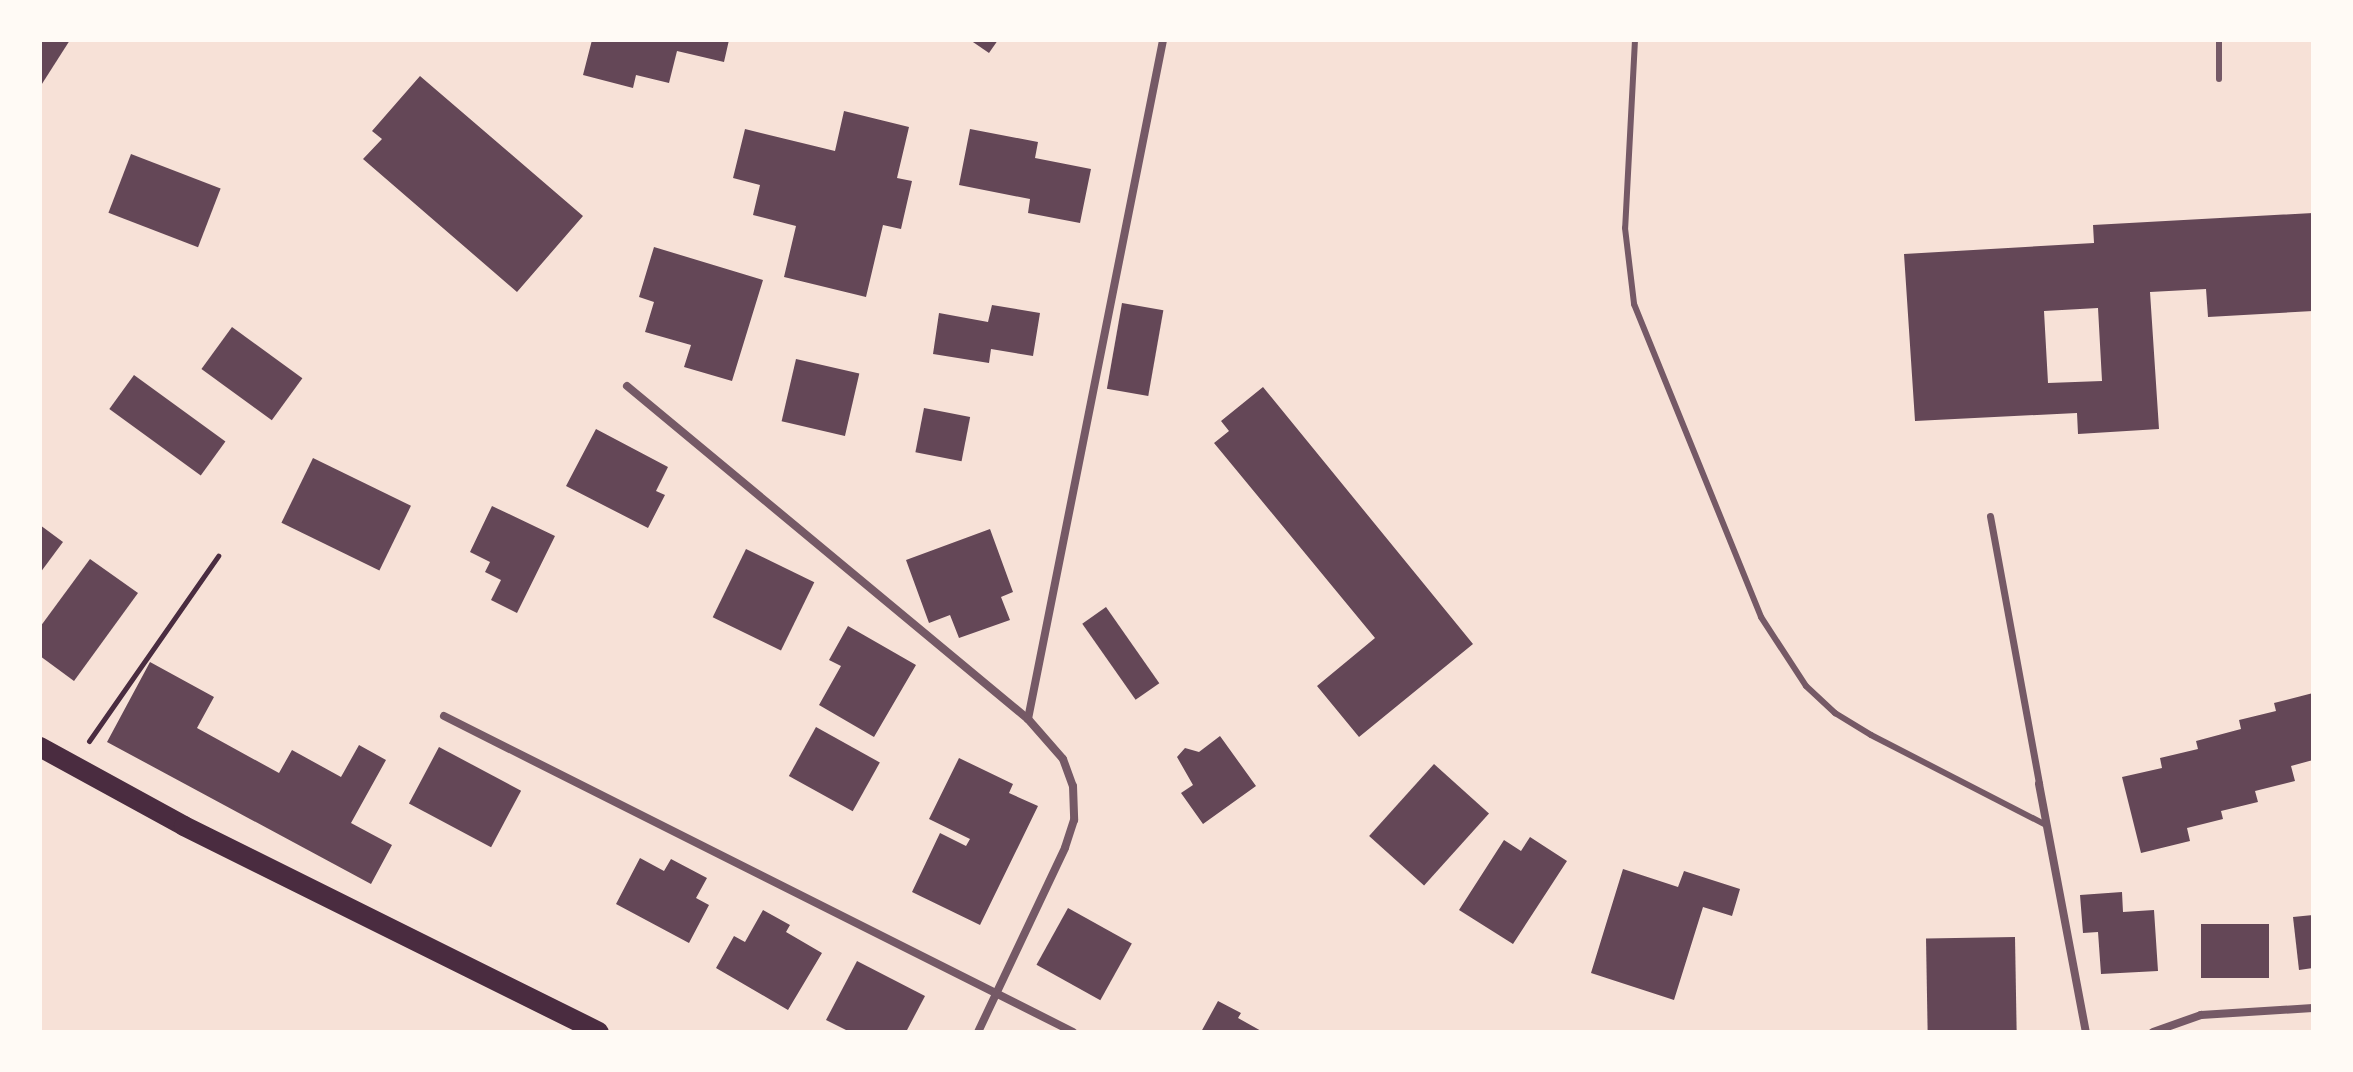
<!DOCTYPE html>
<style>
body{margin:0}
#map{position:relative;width:2353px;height:1072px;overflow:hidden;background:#f7e1d7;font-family:Raleway,sans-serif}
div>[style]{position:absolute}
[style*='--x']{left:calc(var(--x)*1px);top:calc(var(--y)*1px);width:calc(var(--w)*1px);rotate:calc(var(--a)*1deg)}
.building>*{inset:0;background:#644757;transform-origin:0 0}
.path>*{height:5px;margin:-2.5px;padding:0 2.5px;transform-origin:2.5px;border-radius:2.5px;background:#4a2c40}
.service>*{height:6px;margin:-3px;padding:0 3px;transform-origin:3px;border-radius:3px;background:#755966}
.pedestrian>*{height:7px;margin:-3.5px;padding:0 3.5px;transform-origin:3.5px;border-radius:3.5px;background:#755966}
.minor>*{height:8px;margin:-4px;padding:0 4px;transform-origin:4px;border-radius:4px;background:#755966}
.primary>*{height:20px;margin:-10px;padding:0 10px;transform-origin:10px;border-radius:10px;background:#4a2c40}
span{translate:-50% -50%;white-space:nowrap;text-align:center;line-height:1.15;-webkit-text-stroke:6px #fffaf5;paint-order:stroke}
.frame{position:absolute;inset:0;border:42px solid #fffaf5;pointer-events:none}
</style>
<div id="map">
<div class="building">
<div style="clip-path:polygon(40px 40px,70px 40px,40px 87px)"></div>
<div style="clip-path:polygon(592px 40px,729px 40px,724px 62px,677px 51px,669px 83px,636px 75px,633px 88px,583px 75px)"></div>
<div style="clip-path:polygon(970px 40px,998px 40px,989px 53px)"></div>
<div style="clip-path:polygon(420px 76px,583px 216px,517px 292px,363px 159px,382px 139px,372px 131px)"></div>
<div style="clip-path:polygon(844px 111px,909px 127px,897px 178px,912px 181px,901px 229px,883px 225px,866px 297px,784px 277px,796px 226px,753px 215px,760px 185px,733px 178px,745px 129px,835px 151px)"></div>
<div style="clip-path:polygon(970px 129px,1038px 142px,1035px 158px,1091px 169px,1080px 223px,1028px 213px,1030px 199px,959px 185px)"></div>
<div style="left:131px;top:154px;width:96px;height:63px;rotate:21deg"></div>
<div style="clip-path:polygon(evenodd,2313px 213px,2313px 311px,2208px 317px,2206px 289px,2150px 292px,2159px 429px,2078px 434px,2077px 413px,1915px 421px,1904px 254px,2094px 243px,2093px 225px,2313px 213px,2098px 308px,2102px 381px,2048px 383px,2044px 311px,2098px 308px)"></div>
<div style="clip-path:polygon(654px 247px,763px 280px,732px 381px,684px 367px,691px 345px,645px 332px,654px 302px,639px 297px)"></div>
<div style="left:1122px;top:303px;width:42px;height:87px;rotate:10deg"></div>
<div style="clip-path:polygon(992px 305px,1040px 313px,1033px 356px,991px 349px,989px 363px,933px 354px,939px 313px,988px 322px)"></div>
<div style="left:232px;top:327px;width:87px;height:52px;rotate:36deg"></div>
<div style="left:796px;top:359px;width:65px;height:64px;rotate:13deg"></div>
<div style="left:134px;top:375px;width:113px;height:42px;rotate:36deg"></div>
<div style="clip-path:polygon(1263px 387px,1473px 644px,1359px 737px,1317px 686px,1375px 638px,1214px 443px,1229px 431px,1221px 421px)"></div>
<div style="left:924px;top:408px;width:47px;height:45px;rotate:11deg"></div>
<div style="clip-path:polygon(596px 429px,668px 467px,656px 491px,665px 495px,648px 528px,566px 486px)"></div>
<div style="left:313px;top:458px;width:109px;height:72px;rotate:26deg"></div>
<div style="clip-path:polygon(492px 506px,555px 536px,517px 613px,491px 600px,501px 580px,485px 572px,490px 562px,470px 552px)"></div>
<div style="clip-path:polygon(40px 525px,63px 542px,40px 573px)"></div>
<div style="clip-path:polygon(990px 529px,1013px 592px,1001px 597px,1010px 620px,959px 638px,950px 615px,929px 623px,906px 560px)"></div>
<div style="left:746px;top:549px;width:76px;height:76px;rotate:26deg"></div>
<div style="clip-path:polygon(90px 559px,138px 593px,74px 681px,40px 656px,40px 627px)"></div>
<div style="left:1106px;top:607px;width:93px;height:29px;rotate:55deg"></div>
<div style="clip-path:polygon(848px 626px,916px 665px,874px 737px,819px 705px,841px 666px,829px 660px)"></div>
<div style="clip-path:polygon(150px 662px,214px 697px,197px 728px,279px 773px,292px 750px,341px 777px,359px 745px,386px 760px,351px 823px,392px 845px,371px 884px,107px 742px)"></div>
<div style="clip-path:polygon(2313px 693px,2313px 760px,2291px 766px,2295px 781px,2255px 791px,2258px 802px,2221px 811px,2223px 819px,2187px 828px,2190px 841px,2141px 853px,2122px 777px,2162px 768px,2160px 758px,2198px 749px,2196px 741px,2241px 729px,2239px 720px,2276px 711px,2274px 703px)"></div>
<div style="left:816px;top:727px;width:73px;height:56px;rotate:29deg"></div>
<div style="clip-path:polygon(1220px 736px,1256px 786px,1203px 824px,1181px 793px,1193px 785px,1177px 757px,1185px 748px,1199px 752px)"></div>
<div style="left:439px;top:747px;width:93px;height:64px;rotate:28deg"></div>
<div style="clip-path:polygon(959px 758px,1013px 784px,1009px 793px,1038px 806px,980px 925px,912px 892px,940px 833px,966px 846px,970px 839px,929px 819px)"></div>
<div style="left:1434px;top:764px;width:74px;height:97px;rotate:42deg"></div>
<div style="clip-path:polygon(1530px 837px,1567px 861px,1513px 944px,1459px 910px,1504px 840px,1521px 851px)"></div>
<div style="clip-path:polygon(640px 858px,664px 871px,671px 859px,707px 878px,696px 898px,709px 905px,689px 943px,616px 904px)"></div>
<div style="clip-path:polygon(1623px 869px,1678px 887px,1684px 871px,1740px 889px,1732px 916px,1703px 907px,1674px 1000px,1591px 973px)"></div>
<div style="clip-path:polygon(2122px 892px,2123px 912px,2154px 910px,2158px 971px,2101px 974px,2098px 932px,2083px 933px,2080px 895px)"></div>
<div style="left:1068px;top:908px;width:73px;height:65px;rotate:29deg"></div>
<div style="clip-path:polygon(763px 910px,790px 925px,786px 932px,822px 953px,788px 1010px,716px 968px,734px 936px,745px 942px)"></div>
<div style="clip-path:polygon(2313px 915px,2313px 968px,2299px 970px,2293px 917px)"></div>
<div style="left:2269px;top:924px;width:54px;height:68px;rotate:90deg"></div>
<div style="left:2015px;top:937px;width:95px;height:89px;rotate:89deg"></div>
<div style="clip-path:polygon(857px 961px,925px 996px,906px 1032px,850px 1032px,826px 1020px)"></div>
<div style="clip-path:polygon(1218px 1001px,1241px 1013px,1238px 1018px,1263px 1032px,1201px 1032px)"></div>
</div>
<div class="path">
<div style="--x:89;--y:741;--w:226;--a:-55.1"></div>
</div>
<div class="service">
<div style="--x:1635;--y:40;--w:188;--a:93"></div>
<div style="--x:1625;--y:228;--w:77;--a:83.2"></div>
<div style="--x:1634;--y:304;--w:338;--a:67.9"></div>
<div style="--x:1761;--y:617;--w:82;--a:56.9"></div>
<div style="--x:1806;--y:686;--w:40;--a:43"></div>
<div style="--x:1835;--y:713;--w:42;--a:31.4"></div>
<div style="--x:1871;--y:735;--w:197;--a:27.2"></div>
<div style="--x:2219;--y:79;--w:39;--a:-90"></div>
</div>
<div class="pedestrian">
<div style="--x:1990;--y:516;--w:272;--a:79.6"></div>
</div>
<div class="minor">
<div style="--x:627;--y:386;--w:521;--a:39.71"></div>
<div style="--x:1028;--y:719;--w:53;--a:48.8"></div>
<div style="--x:1063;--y:759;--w:29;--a:70"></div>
<div style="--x:1073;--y:786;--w:34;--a:88"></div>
<div style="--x:1074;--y:820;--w:29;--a:108"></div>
<div style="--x:1065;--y:848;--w:204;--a:115.3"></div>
<div style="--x:444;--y:716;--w:704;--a:26.67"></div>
<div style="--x:1028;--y:719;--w:692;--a:-78.75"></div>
<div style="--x:2039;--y:784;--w:252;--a:79.3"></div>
<div style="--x:2153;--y:1032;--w:51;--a:-19.5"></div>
<div style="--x:2201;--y:1015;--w:112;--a:-3.6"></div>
</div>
<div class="primary">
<div style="--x:40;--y:747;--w:164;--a:28.7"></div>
<div style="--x:184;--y:826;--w:463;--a:26.4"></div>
</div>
<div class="frame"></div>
</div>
